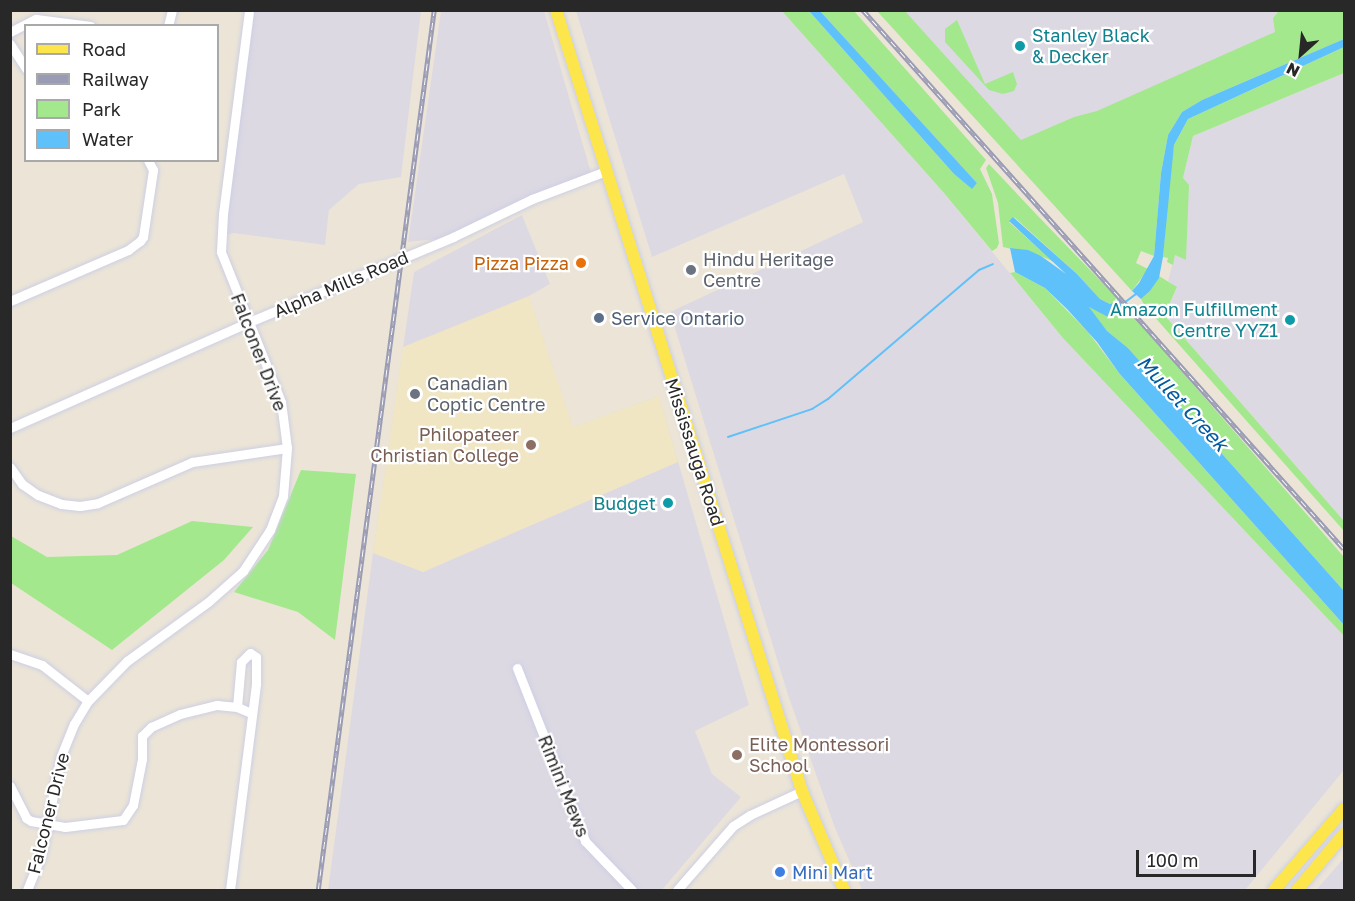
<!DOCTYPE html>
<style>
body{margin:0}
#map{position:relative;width:1355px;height:901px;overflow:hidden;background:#ece5d7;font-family:"Golos Text",sans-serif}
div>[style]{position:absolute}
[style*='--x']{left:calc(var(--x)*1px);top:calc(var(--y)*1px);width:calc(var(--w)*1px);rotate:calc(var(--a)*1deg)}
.industrial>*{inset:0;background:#ddd9e3}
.education>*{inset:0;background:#f0e6c4}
.green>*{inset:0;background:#a4e88e}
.water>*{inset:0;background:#5fc1f9}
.stream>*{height:2px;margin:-1px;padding:0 1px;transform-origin:1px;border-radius:1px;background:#5fc1f9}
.roads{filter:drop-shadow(0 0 2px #cdcfe3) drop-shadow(0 0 2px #cdcfe3)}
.minor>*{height:9px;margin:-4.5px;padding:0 4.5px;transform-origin:4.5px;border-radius:4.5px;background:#fff}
.major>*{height:12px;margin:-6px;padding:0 6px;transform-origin:6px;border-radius:6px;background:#fde54c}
.rail>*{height:4.5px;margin-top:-2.25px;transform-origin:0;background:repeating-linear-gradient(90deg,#fff 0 7px,#9a9bb4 0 14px);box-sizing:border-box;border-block:2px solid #9a9bb4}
.dots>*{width:16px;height:16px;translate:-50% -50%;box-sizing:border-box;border:3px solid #fff;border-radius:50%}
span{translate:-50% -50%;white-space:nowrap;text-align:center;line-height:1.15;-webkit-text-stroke:4.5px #fff;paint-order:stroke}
.culture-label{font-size:18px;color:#0d838f}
.left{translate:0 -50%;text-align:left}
.right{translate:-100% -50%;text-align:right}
.worship-label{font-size:18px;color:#5b616d}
.food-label{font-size:18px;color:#c56008}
.street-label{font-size:18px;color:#282828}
.service-label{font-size:18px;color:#4e5e75}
.education-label{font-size:18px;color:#785e54}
.shop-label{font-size:18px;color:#366cbe}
.water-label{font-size:20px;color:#025aa1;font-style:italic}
.frame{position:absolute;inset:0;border:12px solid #282828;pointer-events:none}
.legend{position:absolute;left:24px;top:24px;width:195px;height:138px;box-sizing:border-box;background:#fff;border:2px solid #a9a9a9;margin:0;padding:8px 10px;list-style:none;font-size:18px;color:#282828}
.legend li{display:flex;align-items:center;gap:12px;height:30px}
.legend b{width:30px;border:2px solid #a9a9a9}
.north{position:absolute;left:1271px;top:24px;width:60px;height:60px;-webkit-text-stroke:4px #fff;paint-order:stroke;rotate:207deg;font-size:16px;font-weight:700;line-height:24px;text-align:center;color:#282828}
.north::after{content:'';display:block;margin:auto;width:21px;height:27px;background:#282828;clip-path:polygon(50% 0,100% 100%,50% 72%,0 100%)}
.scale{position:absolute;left:1136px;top:850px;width:120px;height:27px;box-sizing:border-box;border:3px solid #282828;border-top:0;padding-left:8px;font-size:18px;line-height:21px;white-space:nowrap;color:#282828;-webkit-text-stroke:4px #fff;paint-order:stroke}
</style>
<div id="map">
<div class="industrial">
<div style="clip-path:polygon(1344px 10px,1344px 13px,1020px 156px,890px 11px)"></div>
<div style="clip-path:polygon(249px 11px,421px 11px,401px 177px,359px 184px,329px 210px,325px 245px,233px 233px,220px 237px)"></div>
<div style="clip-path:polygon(441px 11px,544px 11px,592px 176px,453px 237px,408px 242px)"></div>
<div style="clip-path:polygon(576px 11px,782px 11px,944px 193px,1062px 337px,1344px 636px,1344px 770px,1245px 890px,862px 890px,835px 828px,789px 698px,670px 312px,863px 222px,844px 174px,652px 257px)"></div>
<div style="clip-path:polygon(1344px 73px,1344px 521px,1159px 309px,1169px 305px,1177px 288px,1168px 281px,1175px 255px,1185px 259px,1183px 178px,1193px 136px)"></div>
<div style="clip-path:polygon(522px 215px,550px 284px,529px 296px,573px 427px,659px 396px,749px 705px,695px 731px,712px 774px,741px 797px,662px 890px,328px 890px,373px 553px,414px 272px)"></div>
<div style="clip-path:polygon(1344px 858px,1344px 890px,1316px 890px)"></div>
</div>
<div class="education">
<div style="clip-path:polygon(529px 296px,573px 427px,659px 396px,678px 462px,423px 572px,373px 553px,403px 347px)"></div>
</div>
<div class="green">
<div style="clip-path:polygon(782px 11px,809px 11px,954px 174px,971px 188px,977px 183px,820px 11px,854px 11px,986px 160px,980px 169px,992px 194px,999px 243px,997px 248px,992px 251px,944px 193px)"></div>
<div style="clip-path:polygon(877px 11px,905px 11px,1021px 140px,1074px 117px,1097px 111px,1275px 32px,1273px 18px,1279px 11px,1344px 11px,1344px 39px,1202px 100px,1182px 112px,1168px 135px,1161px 173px,1154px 256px,1141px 251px,1136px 263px,1148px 269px,1132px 291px)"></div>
<div style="clip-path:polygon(957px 20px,985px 84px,1013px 72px,1017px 84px,1014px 91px,1003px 94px,989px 90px,945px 42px,945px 29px)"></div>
<div style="clip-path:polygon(1344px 47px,1344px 73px,1193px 136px,1183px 178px,1189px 185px,1186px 260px,1175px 255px,1173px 265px,1167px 262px,1168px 258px,1163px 257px,1170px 171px,1174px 145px,1188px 119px)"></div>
<div style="clip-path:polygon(989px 164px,1037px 215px,1119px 300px,1110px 304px,1100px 299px,1077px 274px,1014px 217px,1009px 222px,1054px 262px,1041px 256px,1003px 247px,998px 203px,986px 168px)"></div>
<div style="clip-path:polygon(1015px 272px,1045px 288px,1088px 332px,1119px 373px,1344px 625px,1344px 636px,1062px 337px,1010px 273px)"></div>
<div style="clip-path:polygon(1159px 276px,1177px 287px,1169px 305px,1159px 309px,1344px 521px,1344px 531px,1144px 305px,1141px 299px,1150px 291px)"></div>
<div style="clip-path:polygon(1088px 307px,1115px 316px,1128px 310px,1344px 557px,1344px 591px,1128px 348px,1107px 331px)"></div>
<div style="clip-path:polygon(301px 470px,356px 474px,335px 640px,298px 612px,234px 592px,268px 550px)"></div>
<div style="clip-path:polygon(192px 521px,253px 527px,224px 560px,112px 650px,11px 583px,11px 536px,47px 557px,117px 555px)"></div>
</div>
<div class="water">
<div style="clip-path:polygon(809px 11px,820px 11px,977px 183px,972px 189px,954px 174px)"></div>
<div style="clip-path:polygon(1344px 39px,1344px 47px,1188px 119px,1174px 145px,1163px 257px,1159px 278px,1150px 291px,1141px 299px,1132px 291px,1139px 283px,1154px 256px,1161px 173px,1168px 135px,1182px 112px,1202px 100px)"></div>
<div style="clip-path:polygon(1013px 217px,1077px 274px,1100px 299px,1110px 304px,1119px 300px,1128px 310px,1108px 317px,1089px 307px,1107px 331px,1128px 348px,1344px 591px,1344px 625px,1119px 373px,1097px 342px,1067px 309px,1045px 288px,1015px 272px,1010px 248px,1028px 250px,1041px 256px,1066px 274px,1009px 221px)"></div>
</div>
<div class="stream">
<div style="--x:1120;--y:306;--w:21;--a:-37"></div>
<div style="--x:728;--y:437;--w:89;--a:-18.4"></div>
<div style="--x:812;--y:409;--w:19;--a:-32"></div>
<div style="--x:828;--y:399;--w:199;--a:-40.5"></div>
<div style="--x:979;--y:270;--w:15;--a:-23"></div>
</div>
<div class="roads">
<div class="minor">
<div style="--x:168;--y:26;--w:16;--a:-76"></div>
<div style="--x:10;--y:32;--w:29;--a:-27"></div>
<div style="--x:36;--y:19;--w:55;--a:7.3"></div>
<div style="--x:10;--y:44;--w:30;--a:57"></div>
<div style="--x:10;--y:301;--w:129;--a:-23.4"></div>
<div style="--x:128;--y:250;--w:15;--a:-37"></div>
<div style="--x:140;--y:241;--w:5;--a:-53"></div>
<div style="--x:143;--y:237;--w:68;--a:-81.5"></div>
<div style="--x:153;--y:170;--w:11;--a:-117"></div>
<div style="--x:10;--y:428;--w:261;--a:-23.9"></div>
<div style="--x:249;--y:322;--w:221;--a:-22.6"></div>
<div style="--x:453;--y:237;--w:88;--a:-25.7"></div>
<div style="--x:532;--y:199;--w:79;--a:-20.7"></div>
<div style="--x:10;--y:467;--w:21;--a:55"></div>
<div style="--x:22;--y:484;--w:19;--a:35"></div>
<div style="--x:38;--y:495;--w:25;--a:21"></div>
<div style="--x:61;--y:504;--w:19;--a:6"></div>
<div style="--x:80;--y:506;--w:18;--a:-9"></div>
<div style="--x:98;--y:503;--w:103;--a:-23.6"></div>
<div style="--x:192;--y:462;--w:96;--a:-8.4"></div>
<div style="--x:10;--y:654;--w:34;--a:19"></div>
<div style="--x:42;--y:665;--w:58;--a:38"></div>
<div style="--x:517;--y:668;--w:186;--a:68.5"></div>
<div style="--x:585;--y:841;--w:68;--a:46.2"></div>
<div style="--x:10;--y:786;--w:36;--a:63"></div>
<div style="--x:26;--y:818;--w:6;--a:31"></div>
<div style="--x:31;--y:821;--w:35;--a:10"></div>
<div style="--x:65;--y:827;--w:58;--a:-6.9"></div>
<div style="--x:123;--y:820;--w:18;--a:-56"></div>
<div style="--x:133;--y:805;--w:47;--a:-78.9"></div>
<div style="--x:142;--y:759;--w:23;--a:-90"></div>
<div style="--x:142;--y:736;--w:13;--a:-45"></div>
<div style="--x:151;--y:727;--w:32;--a:-24"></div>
<div style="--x:180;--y:714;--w:38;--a:-14"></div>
<div style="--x:217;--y:705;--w:20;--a:6"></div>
<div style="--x:27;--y:890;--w:38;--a:-68"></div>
<div style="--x:41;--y:855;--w:101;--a:-78.6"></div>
<div style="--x:61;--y:756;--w:35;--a:-68"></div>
<div style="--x:74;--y:724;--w:27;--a:-59"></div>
<div style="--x:88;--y:701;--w:56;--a:-45.7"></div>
<div style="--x:127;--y:661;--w:100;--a:-36.1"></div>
<div style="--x:208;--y:602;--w:47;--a:-41.5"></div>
<div style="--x:243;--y:571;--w:49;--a:-56.6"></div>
<div style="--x:270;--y:530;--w:36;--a:-69"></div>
<div style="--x:283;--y:496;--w:48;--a:-85.2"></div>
<div style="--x:287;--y:448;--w:46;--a:-97.4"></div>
<div style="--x:281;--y:402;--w:162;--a:-111.8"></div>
<div style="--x:221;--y:252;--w:38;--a:-87"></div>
<div style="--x:223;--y:214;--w:206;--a:-82.7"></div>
<div style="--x:230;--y:890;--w:208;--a:-82.8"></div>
<div style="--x:256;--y:684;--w:27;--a:-90"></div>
<div style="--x:256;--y:657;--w:7;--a:-146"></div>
<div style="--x:250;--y:653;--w:13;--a:135"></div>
<div style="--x:241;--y:662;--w:45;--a:95.1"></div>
<div style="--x:237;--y:707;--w:15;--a:23"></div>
<div style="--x:677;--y:890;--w:85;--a:-48.8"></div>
<div style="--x:733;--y:826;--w:20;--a:-33"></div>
<div style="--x:750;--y:815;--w:57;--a:-24.8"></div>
</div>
<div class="major">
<div style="--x:556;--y:10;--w:819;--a:72.52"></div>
<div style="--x:802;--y:791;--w:108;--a:67"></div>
<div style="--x:1274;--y:890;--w:107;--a:-49.2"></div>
<div style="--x:1297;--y:890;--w:73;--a:-50"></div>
</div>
</div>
<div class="rail">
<div style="--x:863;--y:10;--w:722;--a:48.25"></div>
<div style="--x:318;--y:890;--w:888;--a:-82.49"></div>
</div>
<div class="dots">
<div style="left:1020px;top:46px;background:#0f9aa8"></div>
<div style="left:581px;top:263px;background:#e8710a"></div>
<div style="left:691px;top:270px;background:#6b7280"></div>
<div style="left:599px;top:318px;background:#5c6f8a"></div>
<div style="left:1290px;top:320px;background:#0f9aa8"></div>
<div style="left:415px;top:394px;background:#6b7280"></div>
<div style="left:531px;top:445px;background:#8d6e63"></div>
<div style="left:668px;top:503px;background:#0f9aa8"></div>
<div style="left:737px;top:755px;background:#8d6e63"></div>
<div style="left:780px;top:872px;background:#3f7fe0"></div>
</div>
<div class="culture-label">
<span class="left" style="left:1032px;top:46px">Stanley Black<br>&amp; Decker</span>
<span class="right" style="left:1278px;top:320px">Amazon Fulfillment<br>Centre YYZ1</span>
<span class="right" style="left:656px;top:503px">Budget</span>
</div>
<div class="worship-label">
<span class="left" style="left:703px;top:270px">Hindu Heritage<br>Centre</span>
<span class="left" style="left:427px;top:394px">Canadian<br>Coptic Centre</span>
</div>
<div class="food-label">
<span class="right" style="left:569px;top:263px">Pizza Pizza</span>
</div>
<div class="street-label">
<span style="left:341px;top:284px;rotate:-23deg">Alpha Mills Road</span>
<span style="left:259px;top:352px;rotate:69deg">Falconer Drive</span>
<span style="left:695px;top:452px;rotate:72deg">Mississauga Road</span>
<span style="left:564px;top:786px;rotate:68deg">Rimini Mews</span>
<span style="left:48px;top:813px;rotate:-76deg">Falconer Drive</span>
</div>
<div class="service-label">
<span class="left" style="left:611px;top:318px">Service Ontario</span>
</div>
<div class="education-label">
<span class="right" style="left:519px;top:445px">Philopateer<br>Christian College</span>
<span class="left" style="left:749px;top:755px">Elite Montessori<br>School</span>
</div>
<div class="shop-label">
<span class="left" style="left:792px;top:872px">Mini Mart</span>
</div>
<div class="water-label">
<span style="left:1183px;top:403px;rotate:47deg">Mullet Creek</span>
</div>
<div class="frame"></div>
<ul class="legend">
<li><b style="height:8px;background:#fde54c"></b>Road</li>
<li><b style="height:8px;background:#9a9bb4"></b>Railway</li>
<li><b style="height:16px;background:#a4e88e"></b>Park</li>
<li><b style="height:16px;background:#5fc1f9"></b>Water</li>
</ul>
<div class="north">N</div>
<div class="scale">100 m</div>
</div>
